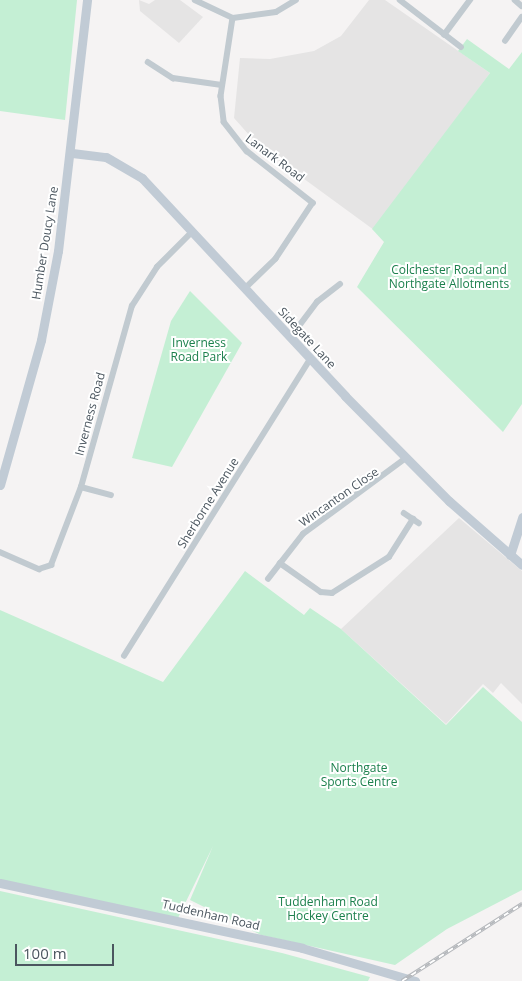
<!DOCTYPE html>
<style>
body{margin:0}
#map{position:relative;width:522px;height:981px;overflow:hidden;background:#f5f3f3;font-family:"Open Sans",sans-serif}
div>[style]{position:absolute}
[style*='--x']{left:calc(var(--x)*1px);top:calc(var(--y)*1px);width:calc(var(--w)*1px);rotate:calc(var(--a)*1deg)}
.education>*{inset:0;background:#e5e4e4}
.green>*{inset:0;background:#c4efd4}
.street>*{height:5.5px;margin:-2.75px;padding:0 2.75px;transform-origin:2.75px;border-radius:2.75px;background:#c1cad0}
.secondary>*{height:9px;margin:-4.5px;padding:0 4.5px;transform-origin:4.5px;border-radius:4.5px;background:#c1cbd5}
.rail>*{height:4px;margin-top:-2px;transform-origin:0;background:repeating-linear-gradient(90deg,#fff 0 5.5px,#b5b8bc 0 11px);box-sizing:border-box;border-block:1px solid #b5b8bc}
span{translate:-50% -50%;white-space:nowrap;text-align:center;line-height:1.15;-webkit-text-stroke:4px #fff;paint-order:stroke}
.street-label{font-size:12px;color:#4b565f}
.park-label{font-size:12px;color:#1c804d}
.scale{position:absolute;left:15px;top:944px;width:99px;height:22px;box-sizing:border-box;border:2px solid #4b565f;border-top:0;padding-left:6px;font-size:15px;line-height:18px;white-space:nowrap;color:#4b565f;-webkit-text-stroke:4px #fff;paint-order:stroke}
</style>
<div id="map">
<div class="education">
<div style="clip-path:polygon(139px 0,149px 4px,155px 0,180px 0,203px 17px,179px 43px,140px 11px)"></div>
<div style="clip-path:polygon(369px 0,385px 0,490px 73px,374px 230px,259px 146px,234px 118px,240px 58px,270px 59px,314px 51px,341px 36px)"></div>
<div style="clip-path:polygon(459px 518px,522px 571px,522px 704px,501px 683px,493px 693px,483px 684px,446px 724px,341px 629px)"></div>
</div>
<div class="green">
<div style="clip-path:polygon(0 0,77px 0,65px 120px,0 111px)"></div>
<div style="clip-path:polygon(467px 39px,509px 69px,522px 52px,522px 404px,503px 432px,357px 287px,384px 242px,372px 229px,490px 73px,458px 51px)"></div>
<div style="clip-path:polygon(190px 291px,242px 343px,172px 467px,132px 458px,171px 321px)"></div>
<div style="clip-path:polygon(245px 571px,304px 615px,310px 608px,341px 629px,446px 725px,483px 687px,522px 722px,522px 890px,447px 929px,395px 965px,261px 935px,190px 900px,213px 846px,178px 918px,0 880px,0 610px,163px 682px)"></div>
<div style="clip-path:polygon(0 891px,282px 953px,370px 977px,368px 981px,0 981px)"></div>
</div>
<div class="street">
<div style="--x:195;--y:0;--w:42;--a:25.3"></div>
<div style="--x:233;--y:18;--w:43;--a:-7.9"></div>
<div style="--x:276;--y:12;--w:23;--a:-31"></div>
<div style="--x:400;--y:0;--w:77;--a:37.6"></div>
<div style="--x:515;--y:0;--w:9;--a:41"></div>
<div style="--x:233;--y:18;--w:79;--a:98.7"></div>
<div style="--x:221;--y:96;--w:26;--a:83"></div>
<div style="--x:224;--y:122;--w:37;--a:52"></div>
<div style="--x:247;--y:151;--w:84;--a:38.2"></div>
<div style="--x:313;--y:203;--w:67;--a:123.5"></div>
<div style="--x:276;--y:259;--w:43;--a:135.9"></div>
<div style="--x:444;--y:35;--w:44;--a:-53.4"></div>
<div style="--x:505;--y:41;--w:29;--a:-55"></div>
<div style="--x:148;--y:62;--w:30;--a:33"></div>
<div style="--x:173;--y:78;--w:49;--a:8.1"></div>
<div style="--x:290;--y:338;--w:45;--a:-53.1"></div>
<div style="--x:317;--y:302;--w:29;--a:-38"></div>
<div style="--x:81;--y:487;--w:31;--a:15"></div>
<div style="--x:404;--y:513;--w:18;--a:34"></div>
<div style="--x:0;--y:552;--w:43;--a:23.6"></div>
<div style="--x:39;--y:569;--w:13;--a:-18"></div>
<div style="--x:51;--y:565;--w:84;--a:-69"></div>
<div style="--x:81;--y:487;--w:188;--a:-74.3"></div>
<div style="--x:132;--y:306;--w:46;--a:-57.3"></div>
<div style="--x:157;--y:267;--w:49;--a:-45"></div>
<div style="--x:280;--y:563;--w:50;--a:35.3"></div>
<div style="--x:321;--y:592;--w:11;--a:5"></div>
<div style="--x:332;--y:593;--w:67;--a:-32.3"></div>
<div style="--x:389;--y:557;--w:45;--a:-57.7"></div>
<div style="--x:268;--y:579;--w:57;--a:-52.1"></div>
<div style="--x:303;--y:534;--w:128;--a:-36.4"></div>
<div style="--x:124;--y:656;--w:350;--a:-57.9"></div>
</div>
<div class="secondary">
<div style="--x:72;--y:153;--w:34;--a:7"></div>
<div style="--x:106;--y:157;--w:42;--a:30.3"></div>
<div style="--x:142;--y:178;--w:298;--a:47"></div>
<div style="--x:345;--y:396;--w:148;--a:45.3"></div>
<div style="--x:449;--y:501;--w:97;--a:41.2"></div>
<div style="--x:0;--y:485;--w:151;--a:-74.2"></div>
<div style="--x:41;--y:340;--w:91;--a:-79.2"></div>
<div style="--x:58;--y:251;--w:253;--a:-83.4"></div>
<div style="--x:510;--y:555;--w:40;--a:-72"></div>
<div style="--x:0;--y:883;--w:309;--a:12.1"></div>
<div style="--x:302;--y:948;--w:118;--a:16.3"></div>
</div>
<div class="rail">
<div style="--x:402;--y:981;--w:143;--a:-32.7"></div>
</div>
<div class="street-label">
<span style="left:275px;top:158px;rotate:37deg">Lanark Road</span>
<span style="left:45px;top:243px;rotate:-81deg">Humber Doucy Lane</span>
<span style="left:307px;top:338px;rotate:47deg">Sidegate Lane</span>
<span style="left:90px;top:414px;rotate:-75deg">Inverness Road</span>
<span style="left:339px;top:497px;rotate:-35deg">Wincanton Close</span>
<span style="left:208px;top:503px;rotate:-58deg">Sherborne Avenue</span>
<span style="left:211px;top:915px;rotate:13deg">Tuddenham Road</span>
</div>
<div class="park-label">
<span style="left:449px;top:277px">Colchester Road and<br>Northgate Allotments</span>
<span style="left:199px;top:350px">Inverness<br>Road Park</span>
<span style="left:359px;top:775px">Northgate<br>Sports Centre</span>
<span style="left:328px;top:909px">Tuddenham Road<br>Hockey Centre</span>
</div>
<div class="scale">100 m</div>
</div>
